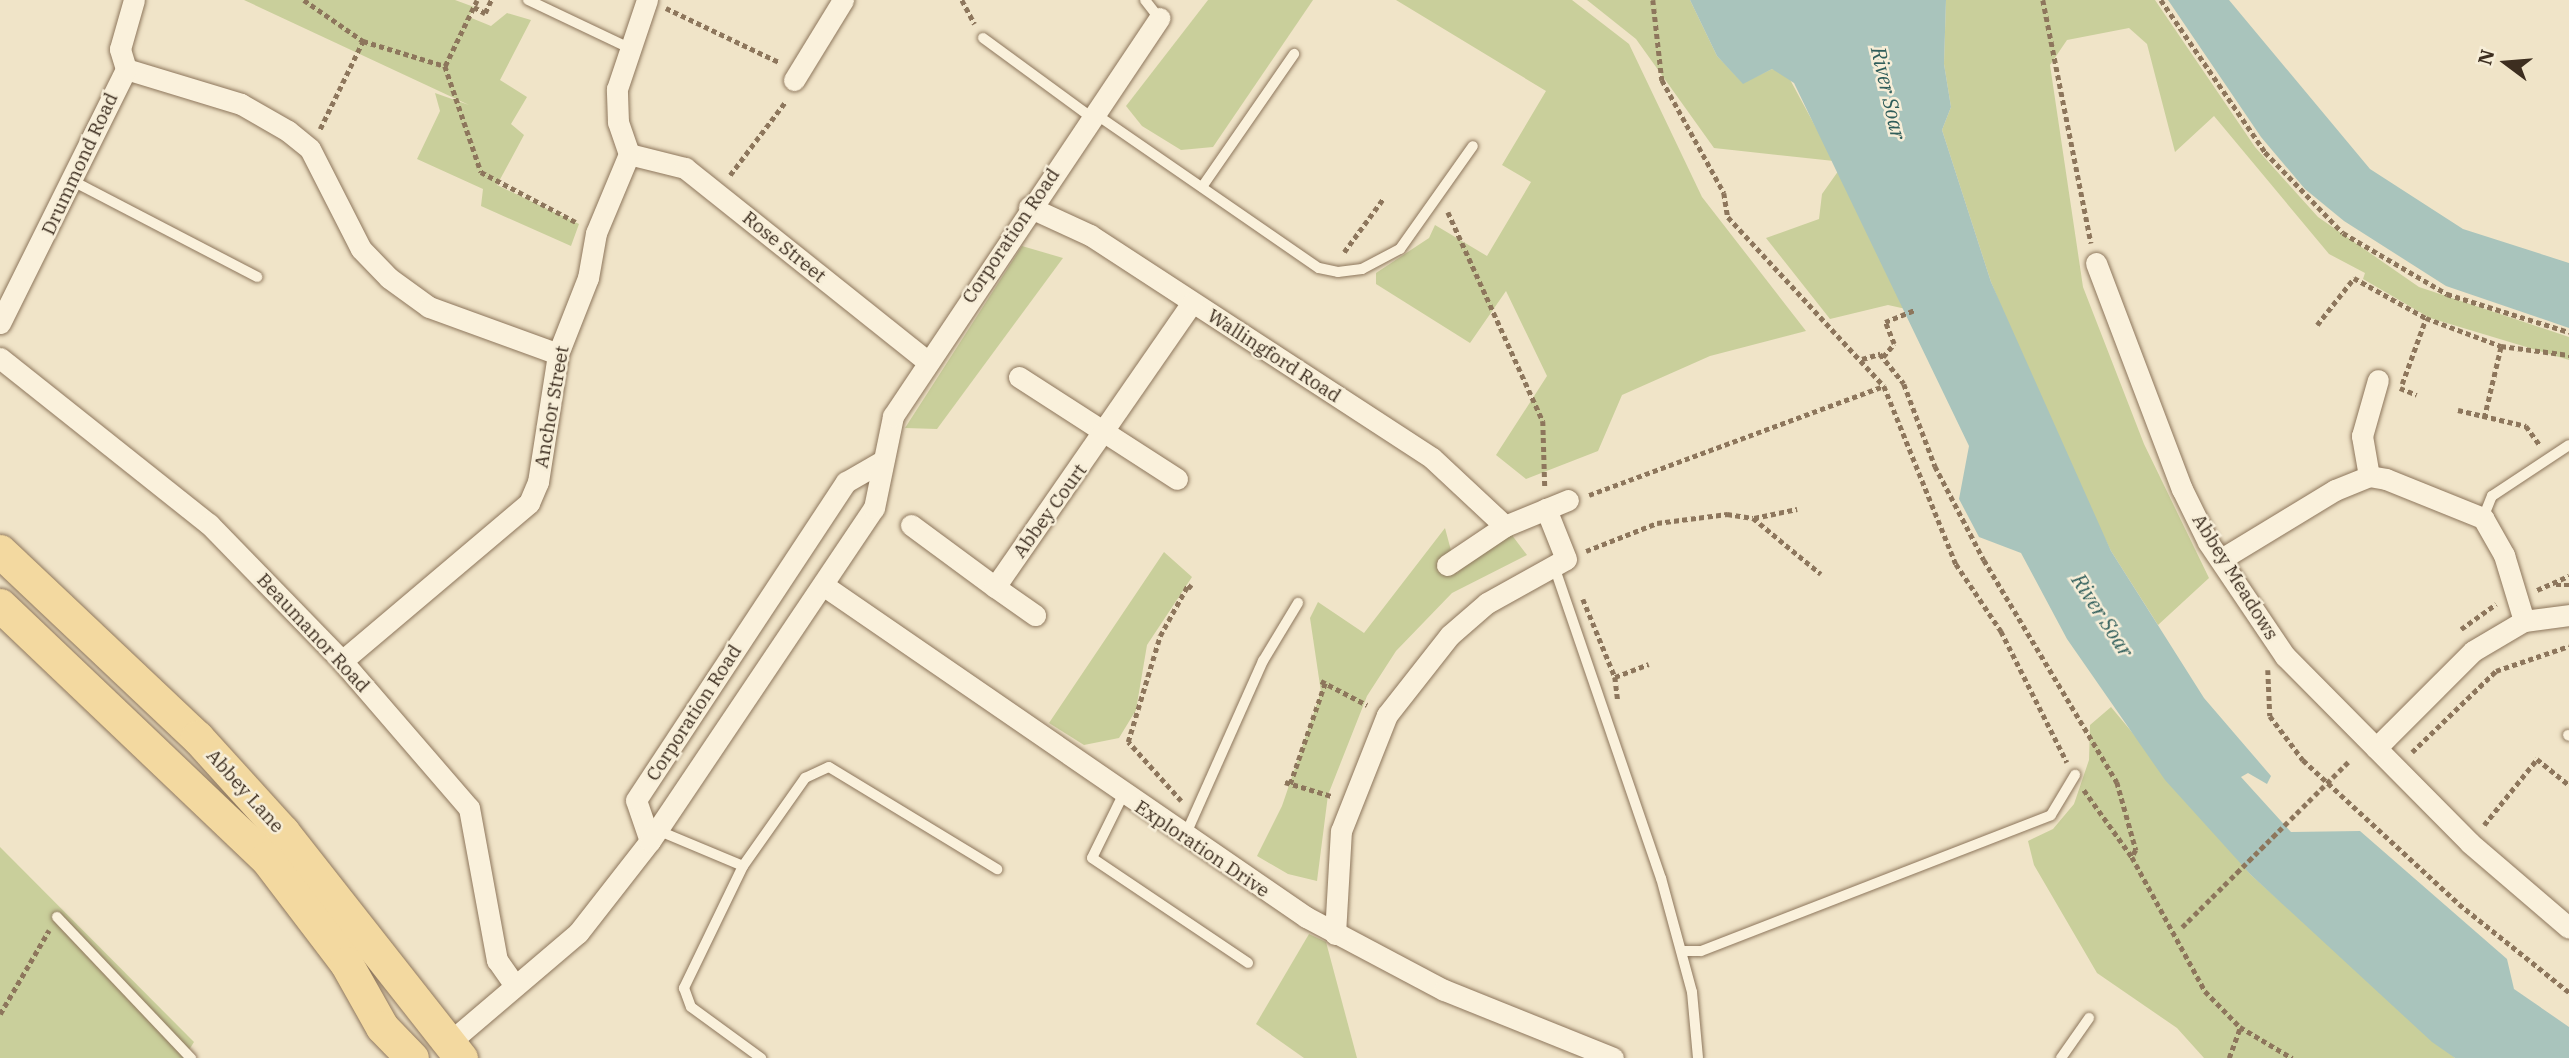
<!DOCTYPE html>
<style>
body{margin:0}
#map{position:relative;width:2569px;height:1058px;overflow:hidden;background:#f0e4c8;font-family:"IBM Plex Serif",serif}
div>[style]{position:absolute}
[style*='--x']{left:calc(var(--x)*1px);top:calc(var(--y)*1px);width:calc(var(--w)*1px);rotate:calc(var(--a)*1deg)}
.green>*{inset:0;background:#c9cf9b}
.water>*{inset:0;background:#a9c4bc}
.path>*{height:4.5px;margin-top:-2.25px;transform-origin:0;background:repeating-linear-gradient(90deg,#8d765c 0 5px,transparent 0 8.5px)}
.roads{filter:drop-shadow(0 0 2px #8d765c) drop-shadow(0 0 2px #8d765c)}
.lane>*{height:10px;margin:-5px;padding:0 5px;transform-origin:5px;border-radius:5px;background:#faf1dc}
.street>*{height:21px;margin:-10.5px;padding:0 10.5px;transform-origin:10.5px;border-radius:10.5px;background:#faf1dc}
.primary>*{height:33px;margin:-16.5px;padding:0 16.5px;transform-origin:16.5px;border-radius:16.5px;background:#f3d9a0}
.path-bridge>*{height:4.5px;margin-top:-2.25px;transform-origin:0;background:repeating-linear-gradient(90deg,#8d765c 0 5px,transparent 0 8.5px)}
span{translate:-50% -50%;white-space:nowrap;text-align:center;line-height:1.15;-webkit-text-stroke:5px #f7eed8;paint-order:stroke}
.street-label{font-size:19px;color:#3d2e20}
.water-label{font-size:21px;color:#2f5d5a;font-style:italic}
.north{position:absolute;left:2471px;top:28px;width:70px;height:70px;-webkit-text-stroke:5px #f7eed8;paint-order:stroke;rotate:286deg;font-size:19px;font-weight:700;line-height:28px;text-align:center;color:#3d2e20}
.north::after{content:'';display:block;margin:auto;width:24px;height:32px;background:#3d2e20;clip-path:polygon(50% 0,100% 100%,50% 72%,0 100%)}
</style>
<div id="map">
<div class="green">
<div style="clip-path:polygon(244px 0,455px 0,474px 7px,469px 17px,491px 26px,507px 13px,531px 20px,500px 80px,527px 97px,511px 124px,524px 135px,497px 185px,579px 224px,571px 246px,481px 206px,483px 189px,417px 159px,440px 111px,435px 93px,469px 105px)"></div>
<div style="clip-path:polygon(1208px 0,1313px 0,1213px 147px,1181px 150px,1142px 126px,1126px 106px)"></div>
<div style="clip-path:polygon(1396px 0,1572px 0,1629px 44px,1702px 197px,1806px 331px,1710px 356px,1622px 395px,1598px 451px,1526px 479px,1496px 455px,1547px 376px,1506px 291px,1470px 343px,1376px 284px,1376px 273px,1429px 238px,1435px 225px,1487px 256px,1531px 182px,1502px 165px,1546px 91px)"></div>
<div style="clip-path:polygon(1587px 0,1690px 0,1717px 56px,1743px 83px,1772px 69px,1787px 74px,1834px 161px,1714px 148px,1636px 39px)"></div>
<div style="clip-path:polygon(1946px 0,2155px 0,2255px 147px,2318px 217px,2419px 287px,2569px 337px,2569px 360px,2430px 318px,2363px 279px,2365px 273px,2329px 254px,2214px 116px,2175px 152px,2147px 44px,2129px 28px,2067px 40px,2050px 65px,2083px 287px,2144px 444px,2209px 578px,2158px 625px,2111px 551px,2057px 442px,1991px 282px,1942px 130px,1951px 107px,1944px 64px)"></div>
<div style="clip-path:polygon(1839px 170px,1896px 287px,1906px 309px,1888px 305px,1830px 319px,1766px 238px,1819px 219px,1822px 194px)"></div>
<div style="clip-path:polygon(1022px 246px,1063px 258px,937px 429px,905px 428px)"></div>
<div style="clip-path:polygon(1505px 526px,1527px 555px,1452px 593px,1396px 651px,1367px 696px,1328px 795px,1317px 881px,1288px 874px,1257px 856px,1282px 806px,1321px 692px,1310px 618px,1318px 602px,1364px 633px,1445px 528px,1457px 573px)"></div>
<div style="clip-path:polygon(1164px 552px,1192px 577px,1147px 645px,1136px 710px,1119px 738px,1084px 745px,1049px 723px)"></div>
<div style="clip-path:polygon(2111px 707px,2251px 875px,2455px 1058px,2204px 1058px,2177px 1028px,2097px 973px,2034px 865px,2028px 841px,2053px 829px,2074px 804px,2089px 760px,2090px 725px)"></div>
<div style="clip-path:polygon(0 847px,194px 1042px,184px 1058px,0 1058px)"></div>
<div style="clip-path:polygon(1309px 934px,1326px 942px,1357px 1058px,1304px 1058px,1256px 1024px)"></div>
</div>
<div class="water">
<div style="clip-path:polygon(1690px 0,1946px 0,1944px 64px,1951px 107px,1942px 130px,1991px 282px,2111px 551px,2204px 698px,2271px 776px,2267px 784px,2248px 773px,2241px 777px,2291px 832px,2360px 831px,2507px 959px,2514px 989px,2569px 1027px,2569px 1058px,2455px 1058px,2432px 1042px,2251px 875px,2165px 780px,2067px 639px,2021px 553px,1979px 537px,1959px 499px,1969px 446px,1794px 83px,1772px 69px,1743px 84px,1717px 56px)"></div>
<div style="clip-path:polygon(2168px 0,2229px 0,2370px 169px,2463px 229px,2569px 263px,2569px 328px,2446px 286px,2344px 221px,2305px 189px,2261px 137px)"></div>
</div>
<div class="path">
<div style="--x:304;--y:0;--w:72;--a:34.8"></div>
<div style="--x:363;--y:41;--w:86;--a:17"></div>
<div style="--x:445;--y:66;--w:112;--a:71.2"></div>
<div style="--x:481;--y:172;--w:107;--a:27.8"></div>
<div style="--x:962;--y:0;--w:27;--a:62"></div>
<div style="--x:1653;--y:0;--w:81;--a:83.6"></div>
<div style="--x:1662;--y:80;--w:129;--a:61.2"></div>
<div style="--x:1724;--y:193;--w:24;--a:81"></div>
<div style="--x:1728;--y:217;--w:230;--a:47.3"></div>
<div style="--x:1884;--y:386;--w:192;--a:68"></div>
<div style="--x:1956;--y:564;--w:81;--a:56.1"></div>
<div style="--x:2001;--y:631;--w:147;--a:63.3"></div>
<div style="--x:2043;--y:0;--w:248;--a:78.8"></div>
<div style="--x:2161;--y:0;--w:184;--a:55.6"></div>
<div style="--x:2265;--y:152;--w:112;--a:46.1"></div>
<div style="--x:2343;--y:233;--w:121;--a:30.4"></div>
<div style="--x:2447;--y:294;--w:128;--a:17.3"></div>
<div style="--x:474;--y:7;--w:13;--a:29"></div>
<div style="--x:485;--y:13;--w:14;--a:-65"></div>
<div style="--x:666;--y:8;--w:127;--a:25.6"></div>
<div style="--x:445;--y:66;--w:73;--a:-64.1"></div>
<div style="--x:320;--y:129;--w:98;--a:-64"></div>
<div style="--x:730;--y:175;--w:93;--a:-52.9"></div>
<div style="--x:1448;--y:212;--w:230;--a:65.6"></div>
<div style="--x:1543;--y:421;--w:66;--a:88.3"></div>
<div style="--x:1344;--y:252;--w:66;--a:-53.7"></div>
<div style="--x:2317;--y:325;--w:60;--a:-51.8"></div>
<div style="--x:2354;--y:278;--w:82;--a:29.1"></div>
<div style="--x:2426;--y:318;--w:80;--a:20.5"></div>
<div style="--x:2501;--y:346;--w:69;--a:7.5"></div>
<div style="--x:1883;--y:357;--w:17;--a:-50"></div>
<div style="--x:1894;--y:344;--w:24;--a:-112"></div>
<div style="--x:1885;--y:322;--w:31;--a:-22"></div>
<div style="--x:1862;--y:359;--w:19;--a:-16"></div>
<div style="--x:1880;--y:354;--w:38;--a:51"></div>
<div style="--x:1904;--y:384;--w:88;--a:69.3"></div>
<div style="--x:1935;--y:466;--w:106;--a:62.5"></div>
<div style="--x:1984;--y:560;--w:259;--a:59.1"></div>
<div style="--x:2117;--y:782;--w:71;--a:74.4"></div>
<div style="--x:2136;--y:850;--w:8;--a:120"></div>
<div style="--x:2402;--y:384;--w:70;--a:-70"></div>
<div style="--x:2400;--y:388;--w:18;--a:22"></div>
<div style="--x:2458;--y:410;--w:70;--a:13.2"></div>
<div style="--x:2526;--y:426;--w:24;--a:54"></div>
<div style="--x:2484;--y:418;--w:74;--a:-76.7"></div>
<div style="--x:1589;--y:495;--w:314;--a:-20.3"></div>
<div style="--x:1754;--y:518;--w:44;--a:-11.8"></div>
<div style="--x:1586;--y:551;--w:76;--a:-21.5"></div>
<div style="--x:1657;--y:523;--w:71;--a:-7.3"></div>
<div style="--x:1727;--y:514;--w:26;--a:9"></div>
<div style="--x:1753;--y:518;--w:88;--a:39.5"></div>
<div style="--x:2556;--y:585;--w:13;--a:0"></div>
<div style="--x:2537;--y:590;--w:35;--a:-24"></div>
<div style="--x:1583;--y:599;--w:84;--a:67.7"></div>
<div style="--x:1615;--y:677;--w:36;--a:-21"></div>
<div style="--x:2461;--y:629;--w:43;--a:-35.5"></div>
<div style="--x:2268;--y:670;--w:46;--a:87.5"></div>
<div style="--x:2270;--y:716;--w:55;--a:53.1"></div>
<div style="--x:2303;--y:760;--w:212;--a:42.7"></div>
<div style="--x:2459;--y:904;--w:141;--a:38.7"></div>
<div style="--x:1615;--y:677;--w:23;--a:83"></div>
<div style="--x:1321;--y:681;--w:52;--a:27.6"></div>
<div style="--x:2412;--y:752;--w:117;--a:-44"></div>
<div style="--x:2496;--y:671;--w:77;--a:-18.9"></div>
<div style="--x:1285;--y:782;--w:48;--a:16.9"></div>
<div style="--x:1290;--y:784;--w:107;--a:-70.9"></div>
<div style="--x:2084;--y:790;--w:82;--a:54.4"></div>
<div style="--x:2132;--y:857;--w:153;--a:61.4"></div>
<div style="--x:2205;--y:991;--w:50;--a:45.8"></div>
<div style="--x:2240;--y:1027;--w:61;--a:30.8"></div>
<div style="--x:1181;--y:801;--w:79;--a:-131.9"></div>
<div style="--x:1128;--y:742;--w:111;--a:-73.2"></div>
<div style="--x:1160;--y:636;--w:58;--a:-61.2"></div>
<div style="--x:1188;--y:585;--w:5;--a:37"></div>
<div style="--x:2484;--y:825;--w:85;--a:-51.2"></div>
<div style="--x:2537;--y:759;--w:41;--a:39.1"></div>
<div style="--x:0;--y:1014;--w:97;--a:-59.7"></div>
<div style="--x:2229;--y:1058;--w:33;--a:-70"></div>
</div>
<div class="roads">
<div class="lane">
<div style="--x:528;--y:0;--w:110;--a:25.4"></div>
<div style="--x:1145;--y:0;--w:23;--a:52"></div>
<div style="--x:983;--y:38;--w:134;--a:36.2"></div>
<div style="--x:1094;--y:113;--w:273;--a:34.6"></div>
<div style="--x:1319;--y:268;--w:19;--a:12"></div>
<div style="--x:1338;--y:272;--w:24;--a:-7"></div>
<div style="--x:1362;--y:269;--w:43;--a:-27.8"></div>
<div style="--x:1400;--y:249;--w:126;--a:-54.7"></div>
<div style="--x:71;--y:180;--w:210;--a:27.5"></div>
<div style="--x:1202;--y:187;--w:162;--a:-55.3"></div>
<div style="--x:2483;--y:518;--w:24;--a:-68"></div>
<div style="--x:2492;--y:496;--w:92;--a:-33.5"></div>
<div style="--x:1554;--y:566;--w:330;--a:71.1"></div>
<div style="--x:1661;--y:878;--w:118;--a:74.8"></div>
<div style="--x:1692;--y:992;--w:66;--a:84.8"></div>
<div style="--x:2568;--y:735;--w:1;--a:45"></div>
<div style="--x:1123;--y:795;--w:70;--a:116.2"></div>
<div style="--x:1092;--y:858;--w:188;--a:33.9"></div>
<div style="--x:657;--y:830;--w:93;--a:22.7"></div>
<div style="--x:743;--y:866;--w:108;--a:-54.8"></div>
<div style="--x:805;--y:778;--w:26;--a:-25"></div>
<div style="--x:829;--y:767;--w:197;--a:31.3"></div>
<div style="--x:1185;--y:836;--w:192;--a:-66"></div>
<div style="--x:1263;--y:661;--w:68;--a:-58.9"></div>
<div style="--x:743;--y:866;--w:136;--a:115.8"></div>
<div style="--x:684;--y:988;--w:20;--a:70"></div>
<div style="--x:691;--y:1007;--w:87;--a:36.1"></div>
<div style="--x:57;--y:917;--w:195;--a:46.5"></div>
<div style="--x:1682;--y:951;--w:19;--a:0"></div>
<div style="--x:1701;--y:951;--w:375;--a:-21.2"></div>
<div style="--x:2051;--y:815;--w:47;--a:-59"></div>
<div style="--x:2061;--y:1058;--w:49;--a:-55"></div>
</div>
<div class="street">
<div style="--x:126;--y:69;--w:120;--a:16.9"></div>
<div style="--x:241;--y:104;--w:54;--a:29.9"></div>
<div style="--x:288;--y:131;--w:28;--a:39"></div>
<div style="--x:310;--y:149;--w:112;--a:63"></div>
<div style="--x:361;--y:249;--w:40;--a:46"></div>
<div style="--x:389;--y:278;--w:49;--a:35.9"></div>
<div style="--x:429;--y:307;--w:137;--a:20"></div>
<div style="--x:794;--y:80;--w:94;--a:-58.5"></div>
<div style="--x:629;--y:154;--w:58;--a:14"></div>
<div style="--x:685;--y:168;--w:311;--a:38.6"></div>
<div style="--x:1029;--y:207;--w:67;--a:24.7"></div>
<div style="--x:1090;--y:235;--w:408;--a:33.1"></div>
<div style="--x:1432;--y:458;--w:100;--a:43"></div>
<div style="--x:2096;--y:263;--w:242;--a:69.2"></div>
<div style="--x:2182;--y:489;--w:59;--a:63.9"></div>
<div style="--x:2208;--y:542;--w:138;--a:56"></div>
<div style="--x:2285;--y:656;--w:263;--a:45.3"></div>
<div style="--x:2470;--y:843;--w:130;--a:40.6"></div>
<div style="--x:0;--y:323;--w:284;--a:-63.6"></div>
<div style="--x:126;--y:69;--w:21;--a:-107"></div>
<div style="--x:120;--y:49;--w:51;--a:-74.1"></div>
<div style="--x:0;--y:358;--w:267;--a:38.5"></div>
<div style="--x:209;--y:524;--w:191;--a:45.8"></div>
<div style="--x:342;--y:661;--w:194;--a:49.2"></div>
<div style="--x:469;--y:808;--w:155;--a:79.6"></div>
<div style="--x:497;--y:960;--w:29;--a:55"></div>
<div style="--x:1019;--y:377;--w:188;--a:32.8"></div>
<div style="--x:2369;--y:476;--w:41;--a:-99.9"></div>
<div style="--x:2362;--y:436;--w:58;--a:-74.1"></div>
<div style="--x:911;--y:525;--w:104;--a:36.4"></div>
<div style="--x:995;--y:587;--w:346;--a:-55.3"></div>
<div style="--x:2223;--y:558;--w:131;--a:-31.3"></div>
<div style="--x:2335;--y:490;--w:37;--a:-22"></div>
<div style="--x:2369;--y:476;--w:17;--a:10"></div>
<div style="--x:2386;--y:479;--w:105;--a:21.9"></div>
<div style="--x:2483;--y:518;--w:43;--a:60.4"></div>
<div style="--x:2504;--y:555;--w:69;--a:73.1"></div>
<div style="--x:1447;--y:565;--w:70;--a:-33.9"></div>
<div style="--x:1505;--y:526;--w:68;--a:-22.4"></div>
<div style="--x:823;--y:585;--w:586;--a:34.5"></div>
<div style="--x:1306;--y:917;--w:156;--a:27.9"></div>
<div style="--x:1444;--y:990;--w:182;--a:21.9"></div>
<div style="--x:995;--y:587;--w:49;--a:35"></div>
<div style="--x:342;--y:661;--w:245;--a:-40.2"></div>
<div style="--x:529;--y:503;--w:23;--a:-67"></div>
<div style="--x:538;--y:482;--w:130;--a:-81.1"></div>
<div style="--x:558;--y:354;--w:82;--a:-68.5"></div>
<div style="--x:588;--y:278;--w:46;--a:-79.9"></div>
<div style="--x:596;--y:233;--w:86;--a:-67.3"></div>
<div style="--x:629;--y:154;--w:34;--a:-109"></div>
<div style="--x:618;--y:122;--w:33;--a:-92"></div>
<div style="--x:617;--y:89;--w:94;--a:-71.4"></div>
<div style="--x:2376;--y:748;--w:137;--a:-45"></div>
<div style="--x:2473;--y:651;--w:59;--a:-30.5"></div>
<div style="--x:2524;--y:621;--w:45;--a:-7.6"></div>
<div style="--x:650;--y:841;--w:43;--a:-108.9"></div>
<div style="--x:636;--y:800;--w:381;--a:-56.6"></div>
<div style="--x:846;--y:482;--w:39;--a:-30"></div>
<div style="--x:1335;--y:934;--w:103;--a:-86.7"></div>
<div style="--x:1341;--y:831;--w:125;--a:-68.4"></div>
<div style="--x:1387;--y:715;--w:102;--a:-51.8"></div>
<div style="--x:1450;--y:635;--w:49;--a:-40.9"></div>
<div style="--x:1487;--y:603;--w:90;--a:-29.1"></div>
<div style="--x:1566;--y:559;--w:54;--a:-111.8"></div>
<div style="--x:451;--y:1041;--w:167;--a:-40.4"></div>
<div style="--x:578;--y:933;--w:117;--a:-52"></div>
<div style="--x:650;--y:841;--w:401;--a:-56.1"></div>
<div style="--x:874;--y:508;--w:94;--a:-78.3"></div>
<div style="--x:893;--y:416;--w:479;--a:-56.2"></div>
</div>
<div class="primary">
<div style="--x:0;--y:551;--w:271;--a:43.4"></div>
<div style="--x:197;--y:737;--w:128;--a:47.8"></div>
<div style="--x:283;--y:832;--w:288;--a:51.8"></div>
<div style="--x:0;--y:605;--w:367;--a:43.6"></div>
<div style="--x:266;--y:858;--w:132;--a:52.7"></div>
<div style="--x:346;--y:963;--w:73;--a:60.6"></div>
<div style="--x:382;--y:1027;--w:43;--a:45.9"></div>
</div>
</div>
<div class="path-bridge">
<div style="--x:2182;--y:927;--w:235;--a:-44.8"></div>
</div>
<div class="street-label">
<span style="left:80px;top:164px;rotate:-65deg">Drummond Road</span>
<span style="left:1011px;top:236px;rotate:-56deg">Corporation Road</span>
<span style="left:784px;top:247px;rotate:39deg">Rose Street</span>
<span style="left:1274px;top:356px;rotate:33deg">Wallingford Road</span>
<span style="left:552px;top:407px;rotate:-80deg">Anchor Street</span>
<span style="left:1050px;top:511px;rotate:-54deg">Abbey Court</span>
<span style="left:2235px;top:577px;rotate:58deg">Abbey Meadows</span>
<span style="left:313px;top:633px;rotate:47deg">Beaumanor Road</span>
<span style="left:694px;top:713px;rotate:-57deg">Corporation Road</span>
<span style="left:245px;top:791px;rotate:48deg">Abbey Lane</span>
<span style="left:1202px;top:849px;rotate:34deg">Exploration Drive</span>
</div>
<div class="water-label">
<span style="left:1889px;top:93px;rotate:77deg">River Soar</span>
<span style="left:2103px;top:615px;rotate:57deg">River Soar</span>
</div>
<div class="north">N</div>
</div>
